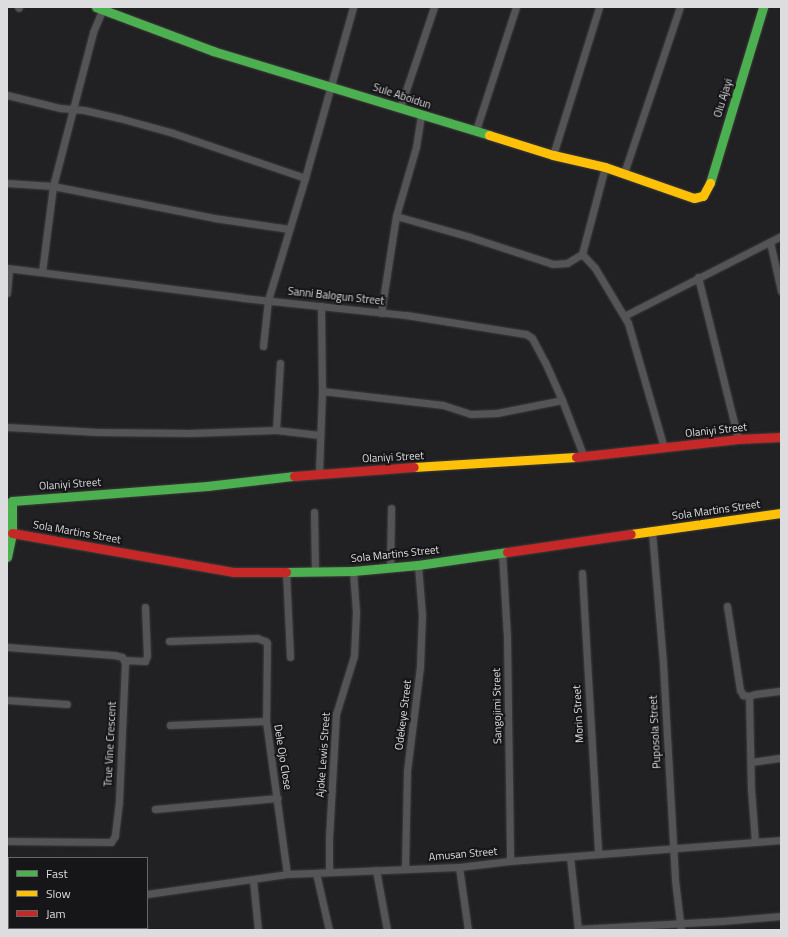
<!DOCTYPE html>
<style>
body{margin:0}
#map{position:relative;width:788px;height:937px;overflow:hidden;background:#212022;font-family:"Titillium Web",sans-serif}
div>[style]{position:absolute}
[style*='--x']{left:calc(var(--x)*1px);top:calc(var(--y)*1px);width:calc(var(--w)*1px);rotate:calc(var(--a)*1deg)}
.roads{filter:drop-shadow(0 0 1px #3c3c3d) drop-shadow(0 0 1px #3c3c3d)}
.street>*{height:7px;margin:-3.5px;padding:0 3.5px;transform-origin:3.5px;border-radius:3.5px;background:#545355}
.fast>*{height:9px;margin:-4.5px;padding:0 4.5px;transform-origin:4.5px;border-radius:4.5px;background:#4caf50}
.slow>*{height:9px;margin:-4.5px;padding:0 4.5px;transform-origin:4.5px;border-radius:4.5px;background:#ffc107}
.jam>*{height:9px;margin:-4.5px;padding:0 4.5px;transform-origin:4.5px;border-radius:4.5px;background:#c62828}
span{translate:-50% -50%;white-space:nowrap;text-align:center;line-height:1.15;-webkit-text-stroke:4px #161619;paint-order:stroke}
.street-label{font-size:11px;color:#dddddf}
.frame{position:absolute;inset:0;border:8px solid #dddddf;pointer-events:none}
.legend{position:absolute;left:8px;top:857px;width:140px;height:72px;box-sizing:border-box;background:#161619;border:1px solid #666668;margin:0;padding:5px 7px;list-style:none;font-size:12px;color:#dddddf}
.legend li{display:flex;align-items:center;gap:8px;height:20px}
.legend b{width:20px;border:1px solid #666668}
</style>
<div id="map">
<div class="roads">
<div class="street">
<div style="--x:18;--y:7;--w:1;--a:45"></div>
<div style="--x:7;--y:95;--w:55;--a:13.8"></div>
<div style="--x:60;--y:108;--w:24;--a:5"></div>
<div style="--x:84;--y:110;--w:36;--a:13"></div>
<div style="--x:119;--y:118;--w:56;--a:15.5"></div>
<div style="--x:173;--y:133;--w:139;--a:18.8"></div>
<div style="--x:400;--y:108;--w:107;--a:-71.4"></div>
<div style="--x:476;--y:130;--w:129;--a:-72"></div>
<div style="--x:553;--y:155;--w:155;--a:-72.7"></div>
<div style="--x:624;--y:173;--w:175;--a:-71.4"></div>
<div style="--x:7;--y:183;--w:46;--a:3.7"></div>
<div style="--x:53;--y:186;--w:164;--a:11.2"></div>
<div style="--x:214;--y:218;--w:76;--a:8.3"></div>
<div style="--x:396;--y:216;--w:77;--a:15.8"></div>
<div style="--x:470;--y:237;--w:87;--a:18"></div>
<div style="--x:553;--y:264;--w:14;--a:-4"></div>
<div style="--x:567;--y:263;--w:17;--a:-31"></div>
<div style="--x:582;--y:254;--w:90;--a:-75.2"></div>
<div style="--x:770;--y:242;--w:50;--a:77.3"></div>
<div style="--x:582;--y:254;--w:19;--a:47"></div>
<div style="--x:595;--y:268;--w:64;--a:59"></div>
<div style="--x:628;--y:323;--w:130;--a:73.9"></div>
<div style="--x:7;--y:268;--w:238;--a:7.2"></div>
<div style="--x:243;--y:298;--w:164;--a:6"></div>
<div style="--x:406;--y:315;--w:121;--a:9"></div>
<div style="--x:526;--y:334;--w:7;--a:34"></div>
<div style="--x:532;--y:338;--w:27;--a:62"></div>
<div style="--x:545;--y:362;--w:42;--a:65.9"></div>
<div style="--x:562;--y:400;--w:61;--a:68.9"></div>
<div style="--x:42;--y:272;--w:87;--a:-82.7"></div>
<div style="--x:53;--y:186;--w:159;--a:-75.4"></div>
<div style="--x:93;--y:32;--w:23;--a:-67"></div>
<div style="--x:698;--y:277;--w:167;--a:76.1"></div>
<div style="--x:7;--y:293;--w:24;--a:-85"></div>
<div style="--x:381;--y:313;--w:98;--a:-81.2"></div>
<div style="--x:396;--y:216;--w:72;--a:-73.8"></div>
<div style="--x:416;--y:147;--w:32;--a:-81"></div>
<div style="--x:624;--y:316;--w:176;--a:-27"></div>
<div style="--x:263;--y:346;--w:46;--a:-83.8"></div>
<div style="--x:268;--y:300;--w:127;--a:-73.1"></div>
<div style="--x:305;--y:178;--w:178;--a:-74.3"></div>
<div style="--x:322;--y:391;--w:122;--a:6.6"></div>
<div style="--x:443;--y:405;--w:29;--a:18"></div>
<div style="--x:471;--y:414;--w:26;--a:-2"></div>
<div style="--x:497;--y:413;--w:66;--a:-11.3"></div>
<div style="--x:7;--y:427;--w:91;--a:3.1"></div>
<div style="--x:98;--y:432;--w:92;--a:0.6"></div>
<div style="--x:190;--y:433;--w:86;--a:-2"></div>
<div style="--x:276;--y:430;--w:44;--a:6.5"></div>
<div style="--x:276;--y:430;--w:67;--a:-86.6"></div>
<div style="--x:319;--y:473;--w:82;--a:-87.9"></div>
<div style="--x:322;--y:391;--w:85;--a:-90.7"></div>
<div style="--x:314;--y:512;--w:58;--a:89"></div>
<div style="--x:652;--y:532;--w:132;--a:85.2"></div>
<div style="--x:663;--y:664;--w:216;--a:86.8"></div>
<div style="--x:675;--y:880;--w:50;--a:83.2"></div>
<div style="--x:502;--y:552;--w:85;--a:86.6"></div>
<div style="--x:507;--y:637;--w:224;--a:89.2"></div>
<div style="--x:390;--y:568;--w:60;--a:-89"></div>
<div style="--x:286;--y:571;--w:86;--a:87.3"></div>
<div style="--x:582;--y:573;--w:281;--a:86.7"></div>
<div style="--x:727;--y:606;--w:85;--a:81.2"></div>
<div style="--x:740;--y:690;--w:6;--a:59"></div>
<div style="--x:743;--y:695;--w:6;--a:9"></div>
<div style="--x:749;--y:696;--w:93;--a:88.8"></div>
<div style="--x:751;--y:789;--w:53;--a:85.7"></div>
<div style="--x:169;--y:641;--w:88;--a:-2"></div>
<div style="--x:257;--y:638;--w:9;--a:21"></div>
<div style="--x:265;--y:641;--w:3;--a:45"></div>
<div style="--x:267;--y:643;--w:78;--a:90.7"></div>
<div style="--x:266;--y:721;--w:154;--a:82.2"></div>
<div style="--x:7;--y:647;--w:107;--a:4.3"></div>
<div style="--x:114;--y:655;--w:8;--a:14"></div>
<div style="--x:122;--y:657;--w:7;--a:63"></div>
<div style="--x:125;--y:663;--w:139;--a:92.5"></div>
<div style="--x:119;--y:802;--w:34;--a:97"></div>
<div style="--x:115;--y:836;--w:7;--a:124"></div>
<div style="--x:111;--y:842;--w:104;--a:-179.4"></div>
<div style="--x:124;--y:660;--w:21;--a:3"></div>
<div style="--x:145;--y:661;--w:5;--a:-68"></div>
<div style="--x:147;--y:656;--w:49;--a:-92.3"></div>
<div style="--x:749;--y:696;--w:6;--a:-18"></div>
<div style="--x:755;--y:694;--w:26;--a:-7"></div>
<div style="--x:7;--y:700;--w:60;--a:3.8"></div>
<div style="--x:170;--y:725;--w:96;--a:-2.4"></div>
<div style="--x:751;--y:762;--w:30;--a:-8"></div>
<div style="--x:155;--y:809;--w:123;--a:-5.1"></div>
<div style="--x:570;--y:857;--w:73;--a:83.7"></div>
<div style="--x:459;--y:867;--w:64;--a:81.9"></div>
<div style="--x:405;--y:869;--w:98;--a:-88.8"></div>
<div style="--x:407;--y:771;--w:106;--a:-82.9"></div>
<div style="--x:420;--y:666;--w:51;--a:-87.8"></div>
<div style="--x:422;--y:615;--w:50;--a:-94.6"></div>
<div style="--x:376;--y:870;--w:61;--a:79.6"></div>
<div style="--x:329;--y:872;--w:34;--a:-90"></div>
<div style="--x:329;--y:838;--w:124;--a:-86.8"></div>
<div style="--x:336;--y:714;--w:61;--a:-72.8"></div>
<div style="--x:354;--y:656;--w:44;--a:-87.4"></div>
<div style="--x:356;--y:612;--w:41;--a:-94.2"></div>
<div style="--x:316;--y:873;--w:58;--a:77.2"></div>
<div style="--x:253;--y:880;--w:50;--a:84.3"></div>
<div style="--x:147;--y:894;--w:141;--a:-8.1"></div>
<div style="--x:287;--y:874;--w:172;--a:-2.3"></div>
<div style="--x:459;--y:867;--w:51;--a:-6.7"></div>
<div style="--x:510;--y:861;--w:272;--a:-4.4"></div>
<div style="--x:7;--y:904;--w:2;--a:0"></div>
<div style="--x:144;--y:928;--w:2;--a:90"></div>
<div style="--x:578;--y:929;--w:144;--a:-3.2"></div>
<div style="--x:722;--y:921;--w:59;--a:-4.8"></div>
</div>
<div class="fast">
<div style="--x:96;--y:7;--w:125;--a:20.6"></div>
<div style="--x:213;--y:51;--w:288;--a:16.9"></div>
<div style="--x:710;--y:183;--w:184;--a:-73.2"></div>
<div style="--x:7;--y:557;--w:25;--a:-78"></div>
<div style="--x:12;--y:533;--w:32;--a:-90"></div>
<div style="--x:12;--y:501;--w:196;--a:-4.4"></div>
<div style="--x:207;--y:486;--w:88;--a:-6.6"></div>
<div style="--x:286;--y:572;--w:67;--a:-0.9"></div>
<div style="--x:353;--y:571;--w:65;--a:-5.3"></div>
<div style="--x:418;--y:565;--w:90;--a:-8.3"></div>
</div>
<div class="slow">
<div style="--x:489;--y:135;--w:67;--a:17.4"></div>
<div style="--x:553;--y:155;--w:53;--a:13"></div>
<div style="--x:605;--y:167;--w:94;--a:19.2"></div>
<div style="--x:694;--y:198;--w:9;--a:-13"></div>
<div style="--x:703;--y:196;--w:15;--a:-62"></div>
<div style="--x:414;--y:467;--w:162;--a:-3.5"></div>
<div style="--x:631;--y:534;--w:151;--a:-8"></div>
</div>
<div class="jam">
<div style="--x:576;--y:457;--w:163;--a:-6.3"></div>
<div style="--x:738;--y:439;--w:43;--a:-2.7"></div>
<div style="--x:294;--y:476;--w:120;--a:-4.3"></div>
<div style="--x:12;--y:533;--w:224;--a:10"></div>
<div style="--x:233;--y:572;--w:53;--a:0"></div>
<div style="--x:507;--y:552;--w:125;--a:-8.3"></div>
</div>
</div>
<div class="street-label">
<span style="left:402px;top:96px;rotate:18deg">Sule Aboidun</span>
<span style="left:723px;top:98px;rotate:-73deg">Olu Ajayi</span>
<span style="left:336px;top:296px;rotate:6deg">Sanni Balogun Street</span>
<span style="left:716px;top:430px;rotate:-6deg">Olaniyi Street</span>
<span style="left:393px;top:457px;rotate:-3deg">Olaniyi Street</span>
<span style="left:70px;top:484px;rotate:-4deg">Olaniyi Street</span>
<span style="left:716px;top:510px;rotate:-8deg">Sola Martins Street</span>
<span style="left:77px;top:532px;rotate:10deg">Sola Martins Street</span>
<span style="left:395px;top:554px;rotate:-6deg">Sola Martins Street</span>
<span style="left:497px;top:706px;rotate:-91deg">Sangojimi Street</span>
<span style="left:578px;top:714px;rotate:-93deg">Morin Street</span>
<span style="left:403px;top:715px;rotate:-83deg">Odekeye Street</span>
<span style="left:655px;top:732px;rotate:-93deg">Puposola Street</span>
<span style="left:110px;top:744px;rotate:-87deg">True Vine Crescent</span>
<span style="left:323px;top:755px;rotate:-86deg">Ajoke Lewis Street</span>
<span style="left:283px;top:757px;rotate:81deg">Dele Ojo Close</span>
<span style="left:463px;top:854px;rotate:-5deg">Amusan Street</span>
</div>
<div class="frame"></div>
<ul class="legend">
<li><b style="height:5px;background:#4caf50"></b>Fast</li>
<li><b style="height:5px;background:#ffc107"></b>Slow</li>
<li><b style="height:5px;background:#c62828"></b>Jam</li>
</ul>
</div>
